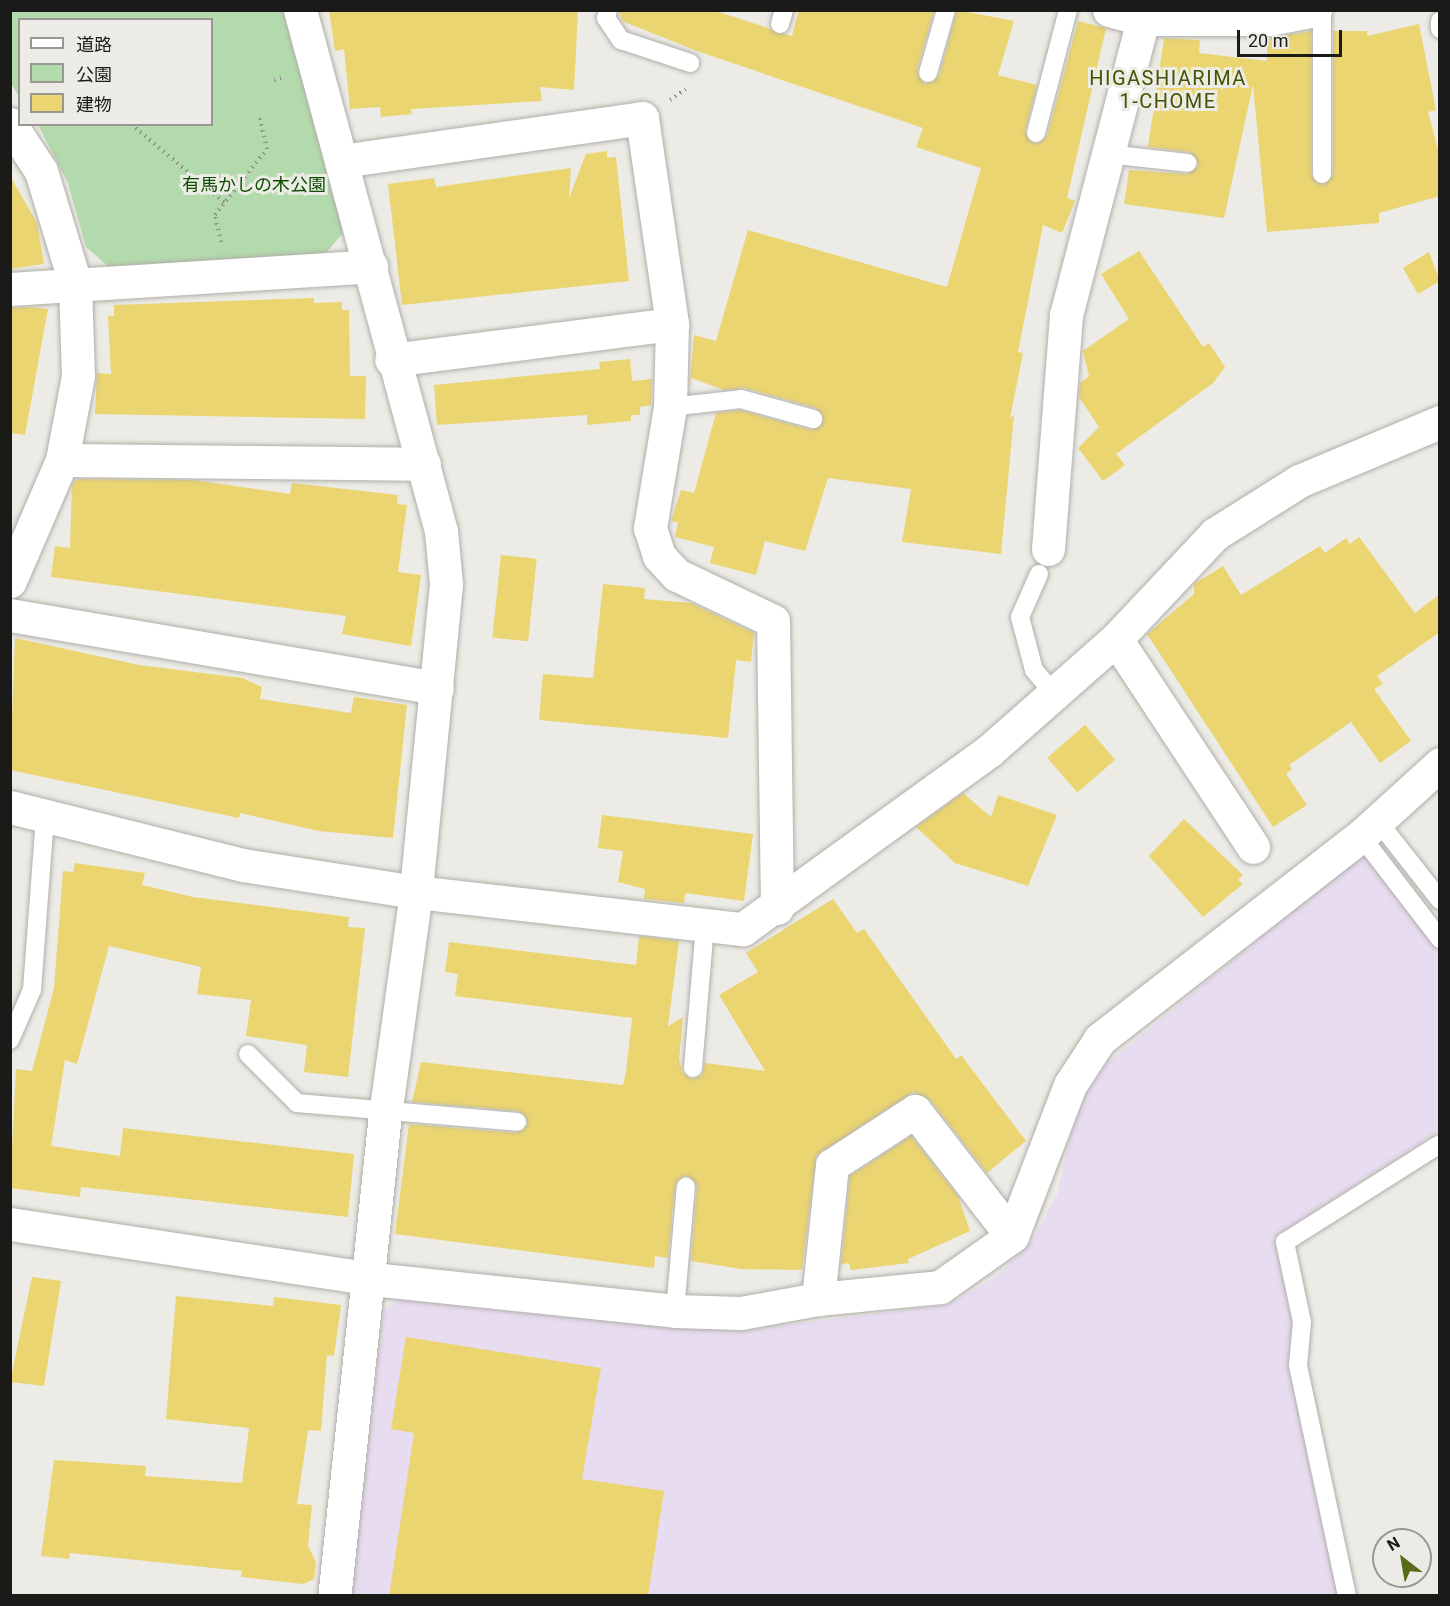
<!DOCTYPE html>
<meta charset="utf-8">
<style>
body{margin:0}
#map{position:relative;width:1450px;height:1606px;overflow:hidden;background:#ecebe5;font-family:Roboto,"Noto Sans JP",sans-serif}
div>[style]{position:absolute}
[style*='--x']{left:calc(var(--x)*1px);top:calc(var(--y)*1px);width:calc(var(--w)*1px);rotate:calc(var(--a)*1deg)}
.education>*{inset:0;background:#e8dcf0}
.green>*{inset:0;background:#b3daac}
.building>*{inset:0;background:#ebd571;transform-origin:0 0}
.path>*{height:4px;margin-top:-2px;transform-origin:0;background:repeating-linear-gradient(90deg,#92918d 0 1.5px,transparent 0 6px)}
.roads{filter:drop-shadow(0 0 2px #b0aea9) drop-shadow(0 0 2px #b0aea9)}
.service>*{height:18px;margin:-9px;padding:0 9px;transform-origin:9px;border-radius:9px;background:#fff}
.minor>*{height:33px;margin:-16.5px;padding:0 16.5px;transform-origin:16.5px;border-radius:16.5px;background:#fff}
span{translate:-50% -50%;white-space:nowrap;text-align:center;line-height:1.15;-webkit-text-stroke:6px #ecebe5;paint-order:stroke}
.park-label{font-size:18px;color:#0d4f00}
.neighbourhood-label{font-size:20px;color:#425301;letter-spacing:1.5px}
.frame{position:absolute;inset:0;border:12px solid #1a1a18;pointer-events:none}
.legend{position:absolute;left:18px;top:18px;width:195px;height:108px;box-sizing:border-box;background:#ecebe5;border:2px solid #989793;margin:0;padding:8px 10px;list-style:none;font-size:18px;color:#1a1a18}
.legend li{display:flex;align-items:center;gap:12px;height:30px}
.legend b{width:30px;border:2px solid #989793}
.north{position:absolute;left:1372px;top:1528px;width:60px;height:60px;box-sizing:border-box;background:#ecebe5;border:2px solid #989793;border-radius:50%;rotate:329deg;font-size:16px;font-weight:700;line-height:24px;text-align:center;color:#1a1a18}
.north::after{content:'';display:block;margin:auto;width:21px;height:27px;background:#576b18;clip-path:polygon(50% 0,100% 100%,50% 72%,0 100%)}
.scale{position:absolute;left:1237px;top:30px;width:105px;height:27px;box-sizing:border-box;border:3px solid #1a1a18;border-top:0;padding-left:8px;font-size:18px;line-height:21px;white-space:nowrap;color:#1a1a18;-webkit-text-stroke:4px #ecebe5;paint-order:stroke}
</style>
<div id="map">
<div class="education">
<div style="clip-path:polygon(1365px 852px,1439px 952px,1439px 1131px,1273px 1238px,1292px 1320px,1289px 1367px,1338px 1595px,350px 1596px,384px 1309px,406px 1296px,738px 1331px,947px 1305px,996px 1277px,1031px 1242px,1058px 1193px,1070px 1136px,1086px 1093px,1106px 1064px)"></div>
</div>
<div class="green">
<div style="clip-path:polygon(10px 11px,286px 11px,343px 233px,324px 255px,110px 268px,86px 247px,68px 183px,38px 125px,212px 124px,212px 20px,20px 20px,19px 97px,11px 83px)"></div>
</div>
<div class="building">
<div style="clip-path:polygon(329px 10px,578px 10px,574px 90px,540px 87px,542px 101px,411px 109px,412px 114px,381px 117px,380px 107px,350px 109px,344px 49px,335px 51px)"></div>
<div style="clip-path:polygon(619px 10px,713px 10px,792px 36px,799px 10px,934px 10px,917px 70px,925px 84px,939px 76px,957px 10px,1014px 21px,998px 75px,1037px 85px,1025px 131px,1034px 144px,1047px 136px,1078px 21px,1106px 28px,1067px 198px,1075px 201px,1062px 233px,1043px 225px,1018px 352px,1023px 353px,1010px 418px,1014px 415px,1001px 554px,902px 542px,911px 489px,828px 478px,805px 551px,765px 541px,756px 575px,710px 563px,714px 547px,675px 537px,678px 522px,671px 521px,681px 490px,694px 493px,716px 413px,740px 410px,811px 430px,824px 421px,816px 408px,744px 388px,724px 390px,691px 378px,689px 394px,694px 335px,716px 341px,748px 230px,947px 287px,981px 168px,916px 147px,923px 128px,697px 51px,622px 21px)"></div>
<div style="clip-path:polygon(1419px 24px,1436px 110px,1428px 112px,1440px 157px,1440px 196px,1379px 213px,1379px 223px,1267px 232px,1253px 85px,1224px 218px,1124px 204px,1129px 170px,1187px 174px,1199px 165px,1190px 152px,1148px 147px,1164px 38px,1200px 40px,1199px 53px,1267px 61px,1267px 38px,1311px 31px,1311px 174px,1323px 185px,1333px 174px,1333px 31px,1367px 31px,1367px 36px)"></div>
<div style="clip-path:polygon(607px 151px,607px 158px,616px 157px,629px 281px,402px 305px,388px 184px,434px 178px,436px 187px,571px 168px,569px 198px,586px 154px)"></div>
<div style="clip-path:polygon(10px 176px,37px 223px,44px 264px,10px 269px)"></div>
<div style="clip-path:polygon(1139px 251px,1203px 347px,1209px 343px,1225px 367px,1213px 383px,1116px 454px,1125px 465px,1103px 481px,1078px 448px,1099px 427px,1079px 397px,1080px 383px,1089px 376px,1083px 351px,1129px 319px,1101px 274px)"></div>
<div style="clip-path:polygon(1429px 252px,1440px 281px,1418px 294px,1403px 268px)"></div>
<div style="clip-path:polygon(314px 298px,314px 303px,342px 302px,342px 310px,349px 310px,350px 376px,366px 376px,365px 419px,95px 414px,97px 373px,111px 374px,108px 316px,114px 316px,114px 305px)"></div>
<div style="clip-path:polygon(29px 307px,48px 309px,25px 435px,10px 433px,10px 308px)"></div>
<div style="clip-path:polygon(630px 359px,632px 381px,652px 379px,651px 405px,640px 407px,640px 415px,631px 415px,631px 421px,587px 425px,587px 415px,437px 425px,434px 385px,600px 369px,599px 362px)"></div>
<div style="clip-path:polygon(78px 479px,193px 480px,290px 494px,292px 483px,398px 495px,397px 504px,407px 505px,398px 572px,421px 575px,411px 646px,342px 634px,346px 616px,51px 577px,55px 546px,70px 548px,72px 484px)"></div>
<div style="clip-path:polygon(1359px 537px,1415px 613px,1440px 594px,1440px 632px,1377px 676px,1383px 684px,1374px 689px,1411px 741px,1380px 763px,1351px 722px,1289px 765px,1292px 769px,1286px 774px,1307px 805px,1273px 827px,1147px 634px,1194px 594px,1194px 584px,1223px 566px,1241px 595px,1320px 546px,1325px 553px,1346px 538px,1350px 544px)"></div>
<div style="left:501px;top:555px;width:36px;height:83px;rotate:6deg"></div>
<div style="clip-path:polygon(603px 584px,645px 588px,644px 599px,691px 603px,754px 633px,751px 662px,736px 660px,728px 738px,539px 720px,543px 674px,593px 678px)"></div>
<div style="clip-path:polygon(15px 638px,139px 665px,242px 678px,262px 687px,260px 699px,351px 713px,354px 697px,407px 705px,393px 838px,319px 831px,240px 813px,239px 818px,10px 770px)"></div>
<div style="left:1085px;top:725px;width:46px;height:50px;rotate:49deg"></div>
<div style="clip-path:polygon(963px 793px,991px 817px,998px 795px,1057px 815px,1028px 886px,955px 863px,916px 827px)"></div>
<div style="clip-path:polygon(602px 815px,753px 834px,744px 901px,685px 893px,684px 903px,644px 899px,645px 889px,618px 882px,623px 851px,598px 848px)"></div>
<div style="clip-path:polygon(1184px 819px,1243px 875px,1238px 880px,1243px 884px,1203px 917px,1149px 856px)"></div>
<div style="clip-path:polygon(75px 863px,145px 873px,142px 885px,193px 897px,349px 917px,348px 927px,365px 928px,348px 1077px,304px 1072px,307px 1045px,246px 1036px,251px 1000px,197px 994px,201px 967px,109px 946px,77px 1064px,65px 1060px,51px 1146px,120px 1156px,123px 1128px,354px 1154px,348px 1217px,81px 1187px,80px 1197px,10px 1188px,16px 1069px,32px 1071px,54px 988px,63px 871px,73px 872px)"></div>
<div style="clip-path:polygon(833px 899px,857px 933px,864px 929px,956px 1059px,961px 1055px,1026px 1141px,987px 1173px,930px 1100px,913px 1092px,816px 1156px,802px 1270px,741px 1269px,691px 1261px,697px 1186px,686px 1175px,675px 1185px,668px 1258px,655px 1256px,654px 1268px,395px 1234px,409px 1124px,516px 1133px,528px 1124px,518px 1111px,412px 1102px,421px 1062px,623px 1085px,626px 1072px,632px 1018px,455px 996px,458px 974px,445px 972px,449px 942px,636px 965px,639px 936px,679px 941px,668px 1026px,683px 1017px,679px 1060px,683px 1073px,693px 1079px,702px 1075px,705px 1063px,765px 1071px,719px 995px,758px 972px,746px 953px)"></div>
<div style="clip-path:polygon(911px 1136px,958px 1196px,970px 1231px,908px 1259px,909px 1263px,851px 1270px,849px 1263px,841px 1264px,850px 1176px)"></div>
<div style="clip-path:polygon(32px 1277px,61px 1281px,44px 1386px,10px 1382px)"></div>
<div style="clip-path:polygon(176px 1296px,273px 1306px,274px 1297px,341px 1305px,334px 1356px,327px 1355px,321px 1431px,308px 1430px,297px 1504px,312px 1505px,308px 1546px,316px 1562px,314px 1579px,303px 1584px,241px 1577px,242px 1571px,70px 1553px,69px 1559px,41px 1556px,54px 1460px,146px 1466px,145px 1476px,242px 1483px,249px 1428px,166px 1419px)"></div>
<div style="clip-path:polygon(406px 1337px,601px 1368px,582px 1479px,664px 1491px,648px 1596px,389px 1596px,414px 1433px,391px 1429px)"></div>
</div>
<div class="path">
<div style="--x:274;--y:80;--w:11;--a:-15"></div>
<div style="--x:670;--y:100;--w:19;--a:-35"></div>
<div style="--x:131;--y:124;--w:124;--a:40.1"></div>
<div style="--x:221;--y:242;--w:28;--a:-103"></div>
<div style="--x:215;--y:215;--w:84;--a:-51.8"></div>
<div style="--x:267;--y:149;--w:32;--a:-103"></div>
</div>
<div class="roads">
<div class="service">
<div style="--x:608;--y:10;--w:8;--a:104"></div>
<div style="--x:606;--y:18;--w:27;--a:56"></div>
<div style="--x:621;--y:40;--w:73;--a:18.4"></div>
<div style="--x:1322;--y:10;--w:164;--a:90"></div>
<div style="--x:1440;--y:21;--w:8;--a:90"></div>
<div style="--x:780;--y:24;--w:15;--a:-74"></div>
<div style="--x:928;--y:73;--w:66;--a:-74.1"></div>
<div style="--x:1036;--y:133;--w:127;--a:-75.4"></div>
<div style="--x:1107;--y:154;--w:81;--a:6.3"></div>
<div style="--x:670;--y:407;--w:71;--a:-6.4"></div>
<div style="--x:741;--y:399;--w:75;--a:15.5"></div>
<div style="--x:1039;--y:574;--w:47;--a:113.8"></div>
<div style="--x:1020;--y:617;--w:55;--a:75.2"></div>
<div style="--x:1034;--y:670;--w:31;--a:50"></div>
<div style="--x:1377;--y:820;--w:102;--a:51.8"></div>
<div style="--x:1361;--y:836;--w:130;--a:52.5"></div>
<div style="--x:10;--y:1040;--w:55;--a:-66.3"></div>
<div style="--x:32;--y:990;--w:174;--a:-85.7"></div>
<div style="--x:248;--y:1054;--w:69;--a:45"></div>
<div style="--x:297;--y:1103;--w:221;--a:4.9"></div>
<div style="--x:693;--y:1068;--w:144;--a:-85.2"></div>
<div style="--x:675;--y:1311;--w:125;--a:-85"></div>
<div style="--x:1347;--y:1596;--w:236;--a:-102"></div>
<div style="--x:1298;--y:1365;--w:43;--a:-84.7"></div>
<div style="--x:1302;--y:1322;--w:82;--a:-102"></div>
<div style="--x:1285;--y:1242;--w:183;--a:-32.3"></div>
</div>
<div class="minor">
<div style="--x:300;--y:10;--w:540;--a:74.86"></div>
<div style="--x:441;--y:531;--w:53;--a:84.6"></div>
<div style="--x:446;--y:584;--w:309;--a:95.6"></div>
<div style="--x:416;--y:892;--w:224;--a:97.9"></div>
<div style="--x:385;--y:1114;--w:485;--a:96"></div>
<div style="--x:1109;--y:10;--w:35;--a:15"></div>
<div style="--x:1143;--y:19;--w:126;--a:0"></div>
<div style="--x:1269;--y:19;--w:47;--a:-11.1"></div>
<div style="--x:10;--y:124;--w:56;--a:56.6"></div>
<div style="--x:41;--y:171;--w:117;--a:73.1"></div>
<div style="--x:75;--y:283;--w:93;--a:88.2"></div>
<div style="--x:78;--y:376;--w:86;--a:100.8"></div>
<div style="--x:62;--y:460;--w:132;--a:113.3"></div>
<div style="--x:341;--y:161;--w:304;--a:-8.1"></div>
<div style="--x:642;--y:118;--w:208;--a:81.7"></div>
<div style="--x:672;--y:324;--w:283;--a:172.7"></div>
<div style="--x:10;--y:289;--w:362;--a:-3.6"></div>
<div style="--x:672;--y:324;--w:83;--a:91.4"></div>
<div style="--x:670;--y:407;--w:123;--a:99.4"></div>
<div style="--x:650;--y:528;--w:29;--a:72"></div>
<div style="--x:659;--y:556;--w:26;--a:47"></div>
<div style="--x:677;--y:575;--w:106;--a:25.6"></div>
<div style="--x:773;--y:621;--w:287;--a:89.2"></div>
<div style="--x:62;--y:460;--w:362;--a:0.6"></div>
<div style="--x:1048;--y:549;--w:235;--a:-85.6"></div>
<div style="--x:1066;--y:315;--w:306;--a:-75.4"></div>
<div style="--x:10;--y:615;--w:433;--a:9.7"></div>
<div style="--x:1116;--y:639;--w:249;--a:56.6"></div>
<div style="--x:10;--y:807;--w:240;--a:14"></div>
<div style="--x:243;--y:865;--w:175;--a:8.9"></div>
<div style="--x:416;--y:892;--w:329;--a:6.5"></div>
<div style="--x:743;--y:929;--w:304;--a:-35.9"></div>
<div style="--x:989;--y:751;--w:169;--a:-41.4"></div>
<div style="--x:1116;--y:639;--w:144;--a:-46.7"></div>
<div style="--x:1215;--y:534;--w:99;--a:-32.2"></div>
<div style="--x:1299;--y:481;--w:153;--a:-22.7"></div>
<div style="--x:10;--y:1224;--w:366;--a:8.6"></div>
<div style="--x:372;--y:1279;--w:305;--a:6"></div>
<div style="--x:675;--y:1311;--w:66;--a:1.7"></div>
<div style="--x:741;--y:1313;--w:78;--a:-10.3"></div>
<div style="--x:818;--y:1299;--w:123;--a:-5.6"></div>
<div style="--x:940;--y:1287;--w:88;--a:-35.3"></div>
<div style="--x:1012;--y:1236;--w:162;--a:-69"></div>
<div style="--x:1070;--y:1085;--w:55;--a:-56.9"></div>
<div style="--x:1100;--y:1039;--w:331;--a:-37.9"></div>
<div style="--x:1361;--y:836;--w:107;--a:-42.3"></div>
<div style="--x:818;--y:1299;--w:135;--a:-84"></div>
<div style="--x:832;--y:1165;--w:99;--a:-33"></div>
<div style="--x:915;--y:1111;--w:158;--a:52.2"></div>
</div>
</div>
<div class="park-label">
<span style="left:254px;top:185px">有馬かしの木公園</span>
</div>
<div class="neighbourhood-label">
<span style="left:1168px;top:90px">HIGASHIARIMA<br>1-CHOME</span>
</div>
<div class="frame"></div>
<ul class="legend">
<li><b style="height:8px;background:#fff"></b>道路</li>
<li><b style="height:16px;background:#b3daac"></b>公園</li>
<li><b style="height:16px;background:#ebd571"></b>建物</li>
</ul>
<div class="north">N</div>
<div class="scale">20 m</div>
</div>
